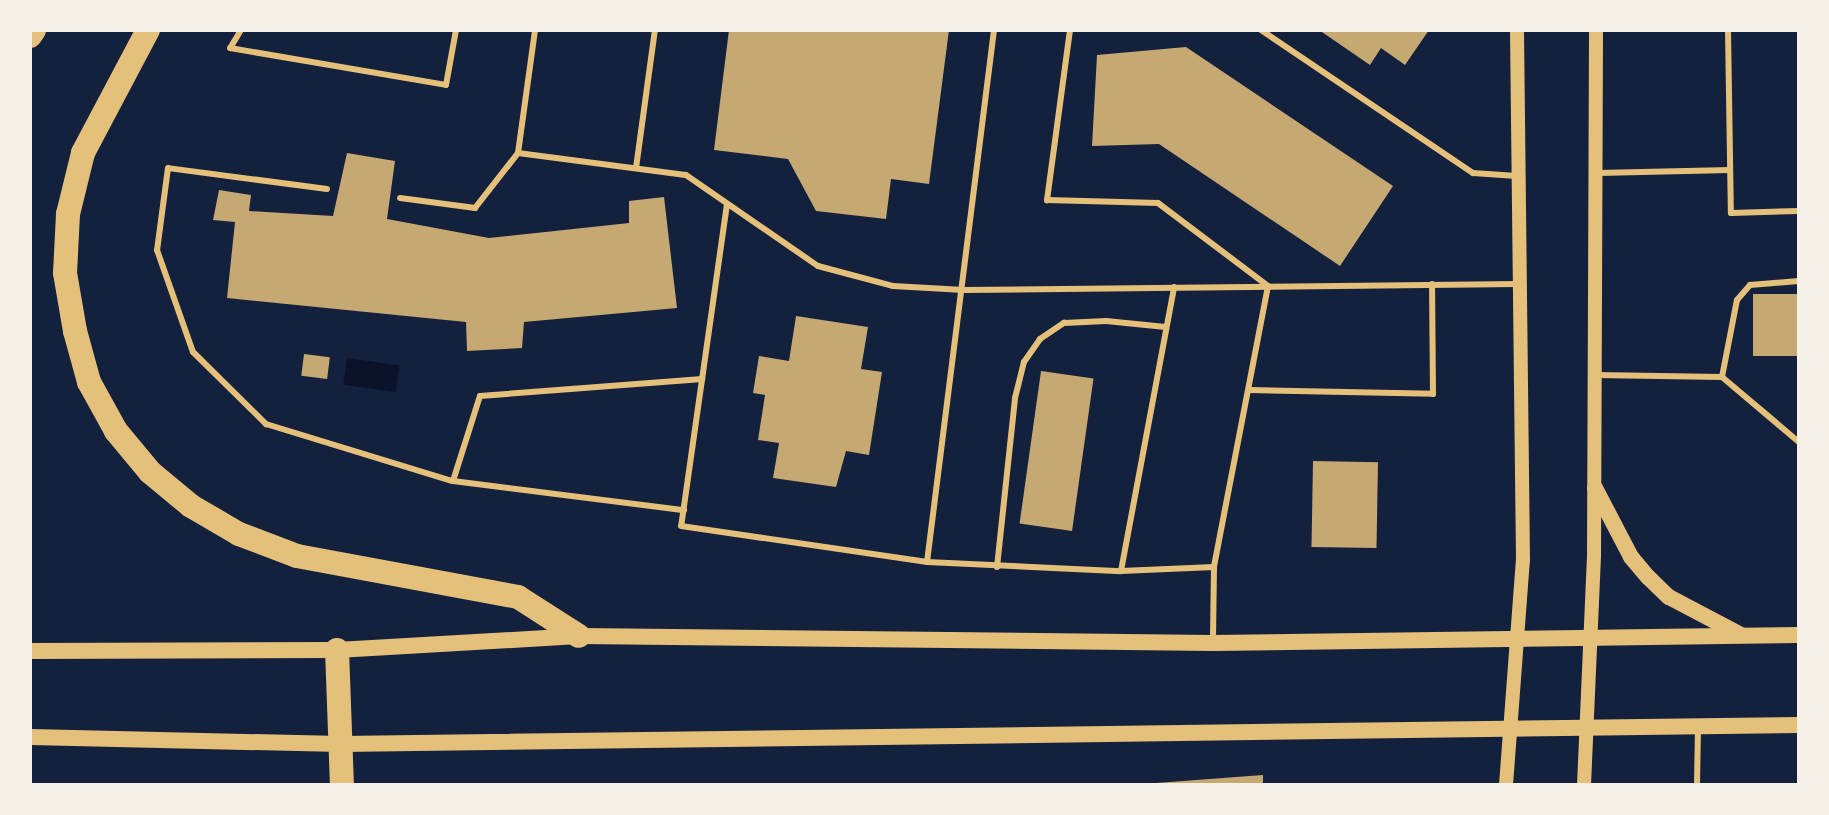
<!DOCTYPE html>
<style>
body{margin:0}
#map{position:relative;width:1829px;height:815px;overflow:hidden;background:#14213d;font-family:Figtree,sans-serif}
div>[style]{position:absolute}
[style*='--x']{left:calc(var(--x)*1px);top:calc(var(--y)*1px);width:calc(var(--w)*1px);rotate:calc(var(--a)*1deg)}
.water>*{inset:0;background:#0b132b;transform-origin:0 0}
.building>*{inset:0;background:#c6a872;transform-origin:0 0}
.service>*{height:6px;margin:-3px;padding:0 3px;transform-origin:3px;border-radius:3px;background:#e5c07b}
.tertiary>*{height:14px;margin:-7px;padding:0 7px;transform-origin:7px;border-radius:7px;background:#e5c07b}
.secondary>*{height:16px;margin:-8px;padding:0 8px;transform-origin:8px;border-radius:8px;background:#e5c07b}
.motorway>*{height:24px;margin:-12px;padding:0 12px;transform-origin:12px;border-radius:12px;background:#e5c07b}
span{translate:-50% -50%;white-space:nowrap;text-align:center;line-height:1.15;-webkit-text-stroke:7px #f6f1e7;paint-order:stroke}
.frame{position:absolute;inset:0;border:32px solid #f6f1e7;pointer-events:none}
</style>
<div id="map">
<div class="water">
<div style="left:347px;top:358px;width:53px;height:27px;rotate:8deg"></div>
</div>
<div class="building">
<div style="clip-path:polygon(729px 30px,949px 30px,929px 184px,891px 179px,886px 219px,816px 211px,788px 159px,714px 150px)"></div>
<div style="clip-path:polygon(1319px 30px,1429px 30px,1405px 65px,1381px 48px,1370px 65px)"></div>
<div style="clip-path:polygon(1186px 47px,1393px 186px,1340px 266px,1159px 144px,1092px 146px,1097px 55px)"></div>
<div style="clip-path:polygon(347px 153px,395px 161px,387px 219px,489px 238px,629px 223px,629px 201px,664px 197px,677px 308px,524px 322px,522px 348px,467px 351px,466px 322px,227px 298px,235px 222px,213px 220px,219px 190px,251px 195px,249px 211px,333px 216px)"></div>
<div style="left:1753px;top:294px;width:46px;height:62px"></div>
<div style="clip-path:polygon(796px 316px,868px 327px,861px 369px,882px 372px,869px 455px,846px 451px,836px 487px,773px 478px,779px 443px,758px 440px,765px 395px,753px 393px,759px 356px,789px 361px)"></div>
<div style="left:304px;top:354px;width:26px;height:22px;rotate:7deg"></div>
<div style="left:1041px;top:371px;width:53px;height:154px;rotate:8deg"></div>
<div style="left:1313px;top:461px;width:65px;height:86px;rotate:1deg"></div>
<div style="clip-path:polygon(1263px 775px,1263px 785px,1156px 785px,1156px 783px)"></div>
</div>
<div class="service">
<div style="--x:241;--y:30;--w:21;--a:121"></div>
<div style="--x:230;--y:48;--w:219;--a:9.7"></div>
<div style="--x:446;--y:85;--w:56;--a:-79.7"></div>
<div style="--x:1070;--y:30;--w:172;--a:97.7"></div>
<div style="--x:1047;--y:200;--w:111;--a:1.5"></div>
<div style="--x:1158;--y:203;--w:138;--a:37"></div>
<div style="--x:1268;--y:286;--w:286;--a:100.9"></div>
<div style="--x:1214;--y:567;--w:73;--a:90.8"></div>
<div style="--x:1261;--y:30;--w:256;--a:34"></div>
<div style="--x:1473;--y:173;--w:44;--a:3.9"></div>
<div style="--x:1728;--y:30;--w:183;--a:89.1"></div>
<div style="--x:1731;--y:213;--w:68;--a:-1.7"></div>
<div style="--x:518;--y:153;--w:169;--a:7.5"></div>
<div style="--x:686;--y:175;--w:160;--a:34.6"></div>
<div style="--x:818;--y:266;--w:78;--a:14.9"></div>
<div style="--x:893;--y:286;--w:71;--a:3.2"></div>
<div style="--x:964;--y:290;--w:554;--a:-0.62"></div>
<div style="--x:636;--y:168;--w:139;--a:-82.2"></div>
<div style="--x:1598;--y:173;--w:132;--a:-1.3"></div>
<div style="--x:327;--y:189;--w:160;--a:-172.5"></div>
<div style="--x:168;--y:168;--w:83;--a:97.6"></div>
<div style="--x:157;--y:250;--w:108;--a:70.6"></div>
<div style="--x:193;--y:352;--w:103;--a:44.6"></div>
<div style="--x:266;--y:424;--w:195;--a:17"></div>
<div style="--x:453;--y:481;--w:233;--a:7.2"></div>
<div style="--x:400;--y:198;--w:76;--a:7.6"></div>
<div style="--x:475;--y:208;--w:70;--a:-52"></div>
<div style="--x:518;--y:153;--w:124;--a:-82.1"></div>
<div style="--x:727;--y:204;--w:325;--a:98.1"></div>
<div style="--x:681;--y:526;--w:249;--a:8.3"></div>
<div style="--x:927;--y:562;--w:194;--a:2.7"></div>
<div style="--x:1121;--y:571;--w:93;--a:-2.5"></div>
<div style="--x:1595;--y:375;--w:127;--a:0.9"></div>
<div style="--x:1722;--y:377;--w:101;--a:40.2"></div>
<div style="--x:1722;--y:377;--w:78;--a:-79"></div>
<div style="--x:1737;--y:300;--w:20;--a:-49"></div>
<div style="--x:1750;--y:285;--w:49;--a:-4.7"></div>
<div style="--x:1249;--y:390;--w:184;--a:1.2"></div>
<div style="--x:1433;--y:394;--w:110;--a:-90.5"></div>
<div style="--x:453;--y:481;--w:89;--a:-72.4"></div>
<div style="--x:480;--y:396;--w:223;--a:-4.4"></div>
<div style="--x:927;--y:562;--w:536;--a:-82.82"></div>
<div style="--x:997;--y:567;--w:170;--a:-83.9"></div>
<div style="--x:1015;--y:398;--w:37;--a:-76"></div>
<div style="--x:1024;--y:362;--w:28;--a:-55"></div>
<div style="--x:1040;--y:339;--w:29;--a:-34"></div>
<div style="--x:1064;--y:323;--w:42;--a:-2.7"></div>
<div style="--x:1106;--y:321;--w:60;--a:5.7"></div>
<div style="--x:1121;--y:571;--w:289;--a:-79.4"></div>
<div style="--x:1697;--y:785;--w:57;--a:-89"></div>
</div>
<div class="tertiary">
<div style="--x:1506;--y:785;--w:226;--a:-85.7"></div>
<div style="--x:1523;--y:560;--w:530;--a:-90.65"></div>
<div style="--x:1584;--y:785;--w:229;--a:-87.5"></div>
<div style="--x:1594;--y:556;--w:526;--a:-89.78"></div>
</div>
<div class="secondary">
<div style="--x:1595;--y:488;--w:78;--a:62.4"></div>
<div style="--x:1631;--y:557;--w:26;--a:50"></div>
<div style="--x:1648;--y:577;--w:29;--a:44"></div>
<div style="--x:1669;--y:597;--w:81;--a:27.8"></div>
<div style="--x:30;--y:651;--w:307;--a:-0.2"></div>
<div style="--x:337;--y:650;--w:242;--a:-3.3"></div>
<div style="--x:579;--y:636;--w:634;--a:0.63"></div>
<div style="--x:1213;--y:643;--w:586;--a:-0.78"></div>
<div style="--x:30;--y:737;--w:311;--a:1.3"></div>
<div style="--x:341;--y:744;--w:1458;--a:-0.75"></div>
</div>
<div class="motorway">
<div style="--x:148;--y:30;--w:139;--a:117.9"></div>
<div style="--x:83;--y:153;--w:63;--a:103.8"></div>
<div style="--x:68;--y:214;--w:59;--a:92.9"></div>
<div style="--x:65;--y:273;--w:59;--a:80.2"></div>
<div style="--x:75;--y:331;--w:53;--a:74.6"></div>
<div style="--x:89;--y:382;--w:56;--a:61.1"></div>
<div style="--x:116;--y:431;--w:53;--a:50.3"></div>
<div style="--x:150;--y:472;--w:53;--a:39.7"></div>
<div style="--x:191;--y:506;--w:56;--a:30.3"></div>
<div style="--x:239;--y:534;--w:62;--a:20.8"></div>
<div style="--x:297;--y:556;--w:225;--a:10.5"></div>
<div style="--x:518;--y:597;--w:72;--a:32.6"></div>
<div style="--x:30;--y:36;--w:7;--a:-56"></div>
<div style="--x:337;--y:650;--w:135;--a:87.9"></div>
</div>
<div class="frame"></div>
</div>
